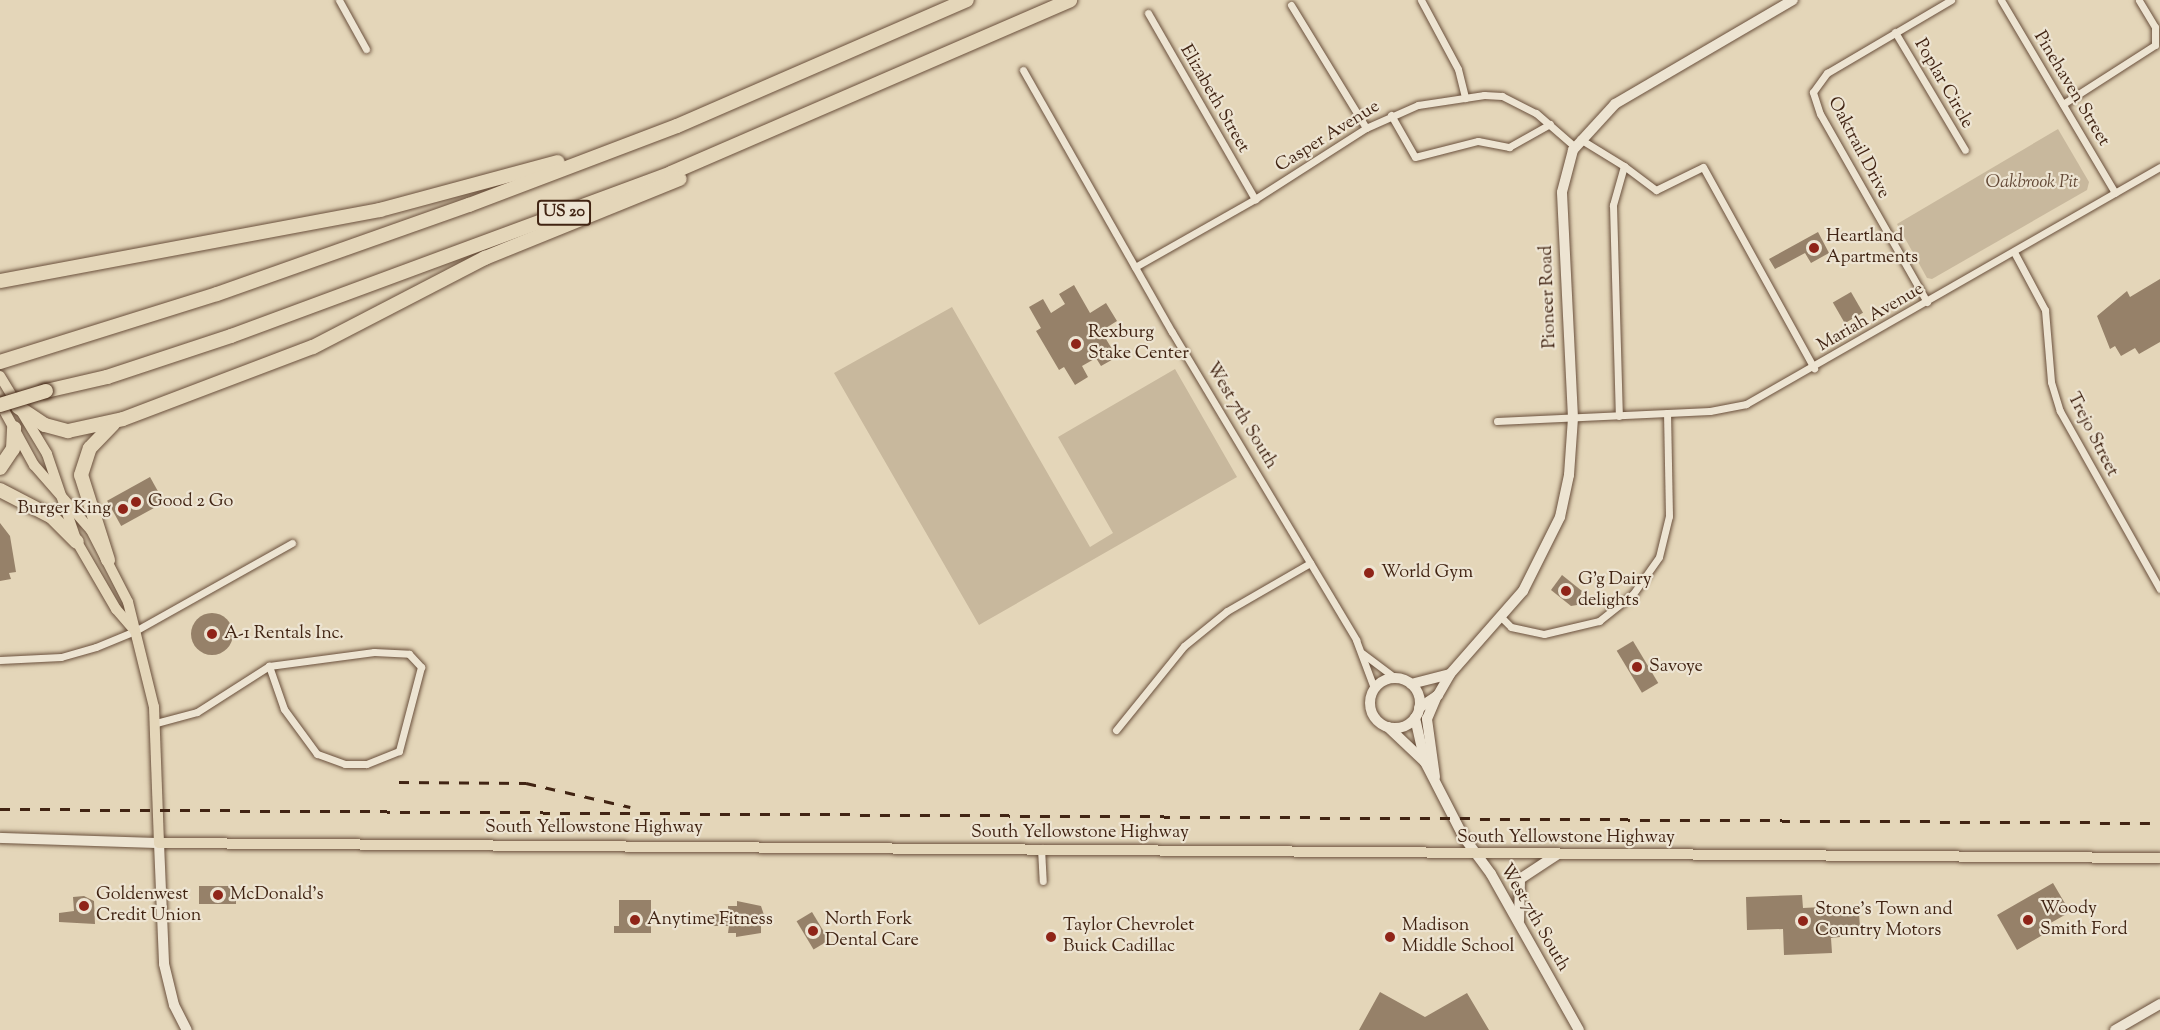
<!DOCTYPE html>
<style>
body{margin:0}
#map{position:relative;width:2160px;height:1030px;overflow:hidden;background:#e4d6b9;font-family:"Sorts Mill Goudy",serif}
div>[style]{position:absolute}
[style*='--x']{left:calc(var(--x)*1px);top:calc(var(--y)*1px);width:calc(var(--w)*1px);rotate:calc(var(--a)*1deg)}
.green>*{inset:0;background:#c8b89d}
.building>*{inset:0;background:#968169;transform-origin:0 0}
.round{border-radius:50%}
.roads{filter:drop-shadow(0 0 2px #6a503c) drop-shadow(0 0 2px #6a503c)}
.street>*{height:7px;margin:-3.5px;padding:0 3.5px;transform-origin:3.5px;border-radius:3.5px;background:#ede4d2}
.secondary>*{height:10px;margin:-5px;padding:0 5px;transform-origin:5px;border-radius:5px;background:#ede4d2}
.secondary>.ring{margin:-5px;padding:0;box-sizing:content-box;background:none;border:10px solid #ede4d2;border-radius:50%}
.primary>*{height:10px;margin:-5px;padding:0 5px;transform-origin:5px;border-radius:5px;background:#e4d6b9}
.highway>*{height:14px;margin:-7px;padding:0 7px;transform-origin:7px;border-radius:7px;background:#e4d6b9}
.rail>*{height:3px;margin-top:-1.5px;transform-origin:0;background:repeating-linear-gradient(90deg,#412413 0 10px,transparent 0 20px)}
.bridges{filter:drop-shadow(0 0 2px #412413) drop-shadow(0 0 2px #412413)}
.highway-bridge>*{height:14px;margin:-7px;padding:0 7px;transform-origin:7px;border-radius:7px;background:#e4d6b9}
.dots>*{width:16px;height:16px;translate:-50% -50%;box-sizing:border-box;border:3px solid #ede4d2;border-radius:50%}
span{translate:-50% -50%;white-space:nowrap;text-align:center;line-height:1.15;-webkit-text-stroke:4.5px #ede4d2;paint-order:stroke}
.shield-label span{padding:2px 4px;background:#ede4d2;border:2px solid;border-radius:4px;-webkit-text-stroke-width:0}
.shield-label{font-size:16px;color:#412413;font-weight:700}
.street-label{font-size:18px;color:#412413}
.park-label{font-size:18px;color:#634936;font-style:italic}
.poi-label{font-size:18px;color:#412413}
.left{translate:0 -50%;text-align:left}
.right{translate:-100% -50%;text-align:right}
</style>
<div id="map">
<div class="green">
<div style="clip-path:polygon(2058px 129px,2089px 182px,2087px 190px,1932px 279px,1927px 278px,1897px 224px)"></div>
<div style="clip-path:polygon(952px 307px,1090px 547px,1113px 533px,1058px 437px,1175px 369px,1237px 477px,979px 625px,834px 373px)"></div>
</div>
<div class="building">
<div style="clip-path:polygon(1818px 232px,1829px 253px,1811px 263px,1805px 253px,1775px 269px,1769px 259px)"></div>
<div style="clip-path:polygon(2160px 279px,2160px 342px,2139px 354px,2135px 348px,2121px 356px,2115px 346px,2110px 349px,2097px 316px,2127px 291px,2130px 297px)"></div>
<div style="clip-path:polygon(1074px 285px,1090px 313px,1106px 303px,1117px 321px,1101px 331px,1117px 357px,1101px 366px,1096px 358px,1082px 366px,1088px 377px,1075px 385px,1064px 367px,1059px 370px,1036px 331px,1041px 328px,1029px 307px,1043px 299px,1051px 313px,1065px 304px,1059px 294px)"></div>
<div style="left:1851px;top:292px;width:24px;height:21px;rotate:60deg"></div>
<div style="left:150px;top:477px;width:29px;height:49px;rotate:61deg"></div>
<div style="clip-path:polygon(0 523px,10px 536px,16px 572px,9px 573px,11px 579px,0 581px)"></div>
<div style="clip-path:polygon(1562px 575px,1582px 591px,1577px 605px,1571px 606px,1551px 590px)"></div>
<div class="round" style="left:191px;top:613px;width:42px;height:42px"></div>
<div style="left:1633px;top:641px;width:49px;height:19px;rotate:59deg"></div>
<div style="clip-path:polygon(2053px 883px,2070px 912px,2047px 925px,2051px 930px,2017px 950px,1997px 915px)"></div>
<div style="left:199px;top:886px;width:37px;height:18px"></div>
<div style="clip-path:polygon(1802px 895px,1803px 908px,1822px 907px,1822px 913px,1859px 912px,1860px 928px,1840px 929px,1840px 937px,1831px 938px,1832px 953px,1784px 955px,1783px 929px,1747px 930px,1746px 897px)"></div>
<div style="clip-path:polygon(84px 896px,94px 901px,95px 924px,59px 922px,59px 913px,74px 911px,73px 897px)"></div>
<div style="clip-path:polygon(619px 900px,651px 900px,651px 933px,614px 933px,614px 926px,619px 926px)"></div>
<div style="clip-path:polygon(737px 901px,761px 906px,767px 924px,761px 924px,761px 933px,736px 937px,736px 933px,728px 933px,729px 926px,712px 926px,712px 914px,728px 914px,728px 906px,737px 906px)"></div>
<div style="left:812px;top:912px;width:33px;height:18px;rotate:59deg"></div>
<div style="clip-path:polygon(1380px 992px,1425px 1017px,1467px 993px,1489px 1030px,1359px 1030px)"></div>
</div>
<div class="roads">
<div class="street">
<div style="--x:339;--y:0;--w:56;--a:61.1"></div>
<div style="--x:1421;--y:0;--w:78;--a:61.8"></div>
<div style="--x:1458;--y:69;--w:30;--a:76"></div>
<div style="--x:2001;--y:0;--w:224;--a:59.4"></div>
<div style="--x:1291;--y:5;--w:144;--a:58.6"></div>
<div style="--x:1148;--y:13;--w:215;--a:60.1"></div>
<div style="--x:1895;--y:32;--w:137;--a:59.3"></div>
<div style="--x:1023;--y:70;--w:301;--a:60.4"></div>
<div style="--x:1172;--y:332;--w:359;--a:59.1"></div>
<div style="--x:1356;--y:640;--w:51;--a:69.4"></div>
<div style="--x:2063;--y:104;--w:109;--a:-32.7"></div>
<div style="--x:2155;--y:45;--w:18;--a:-90"></div>
<div style="--x:2155;--y:27;--w:31;--a:-121"></div>
<div style="--x:1391;--y:115;--w:48;--a:60.3"></div>
<div style="--x:1415;--y:157;--w:65;--a:-14.3"></div>
<div style="--x:1478;--y:141;--w:32;--a:11"></div>
<div style="--x:1509;--y:147;--w:47;--a:-29.3"></div>
<div style="--x:1580;--y:139;--w:52;--a:31.5"></div>
<div style="--x:1624;--y:166;--w:41;--a:105.8"></div>
<div style="--x:1613;--y:205;--w:211;--a:88.4"></div>
<div style="--x:1624;--y:166;--w:40;--a:37"></div>
<div style="--x:1656;--y:190;--w:52;--a:-26.1"></div>
<div style="--x:1703;--y:167;--w:230;--a:61.1"></div>
<div style="--x:2014;--y:252;--w:66;--a:61.9"></div>
<div style="--x:2045;--y:310;--w:72;--a:85.2"></div>
<div style="--x:2051;--y:382;--w:30;--a:73"></div>
<div style="--x:2060;--y:411;--w:204;--a:60.7"></div>
<div style="--x:1135;--y:267;--w:138;--a:-29.5"></div>
<div style="--x:1255;--y:199;--w:132;--a:-32.6"></div>
<div style="--x:1366;--y:128;--w:57;--a:-23.9"></div>
<div style="--x:1418;--y:105;--w:67;--a:-8.6"></div>
<div style="--x:1484;--y:95;--w:18;--a:3"></div>
<div style="--x:1502;--y:96;--w:38;--a:27"></div>
<div style="--x:1536;--y:113;--w:52;--a:41.1"></div>
<div style="--x:1927;--y:302;--w:216;--a:-119.6"></div>
<div style="--x:1820;--y:114;--w:23;--a:-108"></div>
<div style="--x:1813;--y:92;--w:24;--a:-54"></div>
<div style="--x:1827;--y:73;--w:144;--a:-30.5"></div>
<div style="--x:1497;--y:421;--w:213;--a:-2.7"></div>
<div style="--x:1710;--y:411;--w:37;--a:-11"></div>
<div style="--x:1746;--y:404;--w:477;--a:-29.8"></div>
<div style="--x:1501;--y:617;--w:14;--a:45"></div>
<div style="--x:1511;--y:627;--w:34;--a:12"></div>
<div style="--x:1544;--y:634;--w:57;--a:-13.3"></div>
<div style="--x:1599;--y:621;--w:43;--a:-38.5"></div>
<div style="--x:1633;--y:594;--w:45;--a:-54.9"></div>
<div style="--x:1659;--y:557;--w:42;--a:-76.3"></div>
<div style="--x:1669;--y:516;--w:103;--a:-91.1"></div>
<div style="--x:1362;--y:653;--w:40;--a:37"></div>
<div style="--x:0;--y:660;--w:61;--a:-2.8"></div>
<div style="--x:61;--y:657;--w:36;--a:-16"></div>
<div style="--x:96;--y:647;--w:42;--a:-22.3"></div>
<div style="--x:135;--y:631;--w:180;--a:-29.3"></div>
<div style="--x:156;--y:723;--w:42;--a:-15"></div>
<div style="--x:197;--y:712;--w:85;--a:-32.6"></div>
<div style="--x:269;--y:666;--w:106;--a:-7.6"></div>
<div style="--x:374;--y:652;--w:35;--a:3"></div>
<div style="--x:409;--y:654;--w:18;--a:47"></div>
<div style="--x:421;--y:667;--w:87;--a:104.7"></div>
<div style="--x:399;--y:751;--w:35;--a:158"></div>
<div style="--x:366;--y:764;--w:21;--a:180"></div>
<div style="--x:345;--y:764;--w:30;--a:-160"></div>
<div style="--x:317;--y:754;--w:56;--a:-126.3"></div>
<div style="--x:284;--y:709;--w:46;--a:-109.2"></div>
<div style="--x:1116;--y:730;--w:108;--a:-51"></div>
<div style="--x:1184;--y:646;--w:55;--a:-39.1"></div>
<div style="--x:1227;--y:611;--w:96;--a:-30"></div>
<div style="--x:1041;--y:848;--w:33;--a:87"></div>
</div>
<div class="secondary">
<div class="ring" style="left:1370px;top:678px;width:40px;height:40px"></div>
<div style="--x:1411;--y:684;--w:40;--a:-14.4"></div>
<div style="--x:1419;--y:708;--w:23;--a:-34"></div>
<div style="--x:1438;--y:695;--w:24;--a:-60"></div>
<div style="--x:1450;--y:674;--w:111;--a:-48.7"></div>
<div style="--x:1523;--y:591;--w:83;--a:-63.4"></div>
<div style="--x:1560;--y:517;--w:43;--a:-77.9"></div>
<div style="--x:1569;--y:475;--w:57;--a:-86"></div>
<div style="--x:1573;--y:418;--w:226;--a:-92.8"></div>
<div style="--x:1562;--y:192;--w:43;--a:-75.3"></div>
<div style="--x:1573;--y:150;--w:62;--a:-47.6"></div>
<div style="--x:1615;--y:104;--w:206;--a:-30.3"></div>
<div style="--x:1415;--y:718;--w:45;--a:77.2"></div>
<div style="--x:1425;--y:762;--w:83;--a:62.8"></div>
<div style="--x:1463;--y:836;--w:47;--a:53.6"></div>
<div style="--x:1491;--y:874;--w:179;--a:60.6"></div>
<div style="--x:1388;--y:727;--w:51;--a:43.4"></div>
<div style="--x:1435;--y:777;--w:59;--a:-97.9"></div>
<div style="--x:1427;--y:719;--w:25;--a:-67"></div>
<div style="--x:0;--y:838;--w:159;--a:1.8"></div>
<div style="--x:159;--y:843;--w:121;--a:87.6"></div>
<div style="--x:164;--y:964;--w:42;--a:76.3"></div>
<div style="--x:174;--y:1005;--w:28;--a:63"></div>
<div style="--x:1519;--y:921;--w:42;--a:-88.6"></div>
<div style="--x:1520;--y:879;--w:45;--a:-33.3"></div>
<div style="--x:2115;--y:1030;--w:52;--a:-30"></div>
</div>
<div class="primary">
<div style="--x:0;--y:376;--w:91;--a:58.9"></div>
<div style="--x:47;--y:454;--w:93;--a:71.2"></div>
<div style="--x:77;--y:542;--w:78;--a:59.8"></div>
<div style="--x:116;--y:609;--w:29;--a:49"></div>
<div style="--x:0;--y:403;--w:71;--a:61.3"></div>
<div style="--x:34;--y:465;--w:86;--a:48.8"></div>
<div style="--x:91;--y:530;--w:81;--a:62.8"></div>
<div style="--x:128;--y:602;--w:108;--a:76.1"></div>
<div style="--x:154;--y:707;--w:136;--a:87.9"></div>
<div style="--x:159;--y:843;--w:2001;--a:0.43"></div>
</div>
<div class="highway">
<div style="--x:0;--y:281;--w:387;--a:-10.6"></div>
<div style="--x:380;--y:210;--w:184;--a:-15.1"></div>
<div style="--x:0;--y:362;--w:227;--a:-17.4"></div>
<div style="--x:217;--y:294;--w:267;--a:-19.5"></div>
<div style="--x:469;--y:205;--w:222;--a:-20.8"></div>
<div style="--x:677;--y:126;--w:316;--a:-23.5"></div>
<div style="--x:46;--y:391;--w:63;--a:-12.9"></div>
<div style="--x:107;--y:377;--w:131;--a:-18.3"></div>
<div style="--x:231;--y:336;--w:469;--a:-20.3"></div>
<div style="--x:671;--y:173;--w:435;--a:-23.4"></div>
<div style="--x:18;--y:407;--w:32;--a:34"></div>
<div style="--x:45;--y:425;--w:24;--a:15"></div>
<div style="--x:68;--y:431;--w:56;--a:-12.3"></div>
<div style="--x:123;--y:419;--w:203;--a:-20.8"></div>
<div style="--x:313;--y:347;--w:194;--a:-27.4"></div>
<div style="--x:485;--y:258;--w:210;--a:-22.1"></div>
<div style="--x:0;--y:468;--w:23;--a:-56"></div>
<div style="--x:13;--y:449;--w:21;--a:-87"></div>
<div style="--x:0;--y:490;--w:59;--a:27.4"></div>
<div style="--x:52;--y:517;--w:35;--a:45"></div>
<div style="--x:108;--y:560;--w:89;--a:-107.6"></div>
<div style="--x:81;--y:475;--w:28;--a:-72"></div>
<div style="--x:90;--y:448;--w:33;--a:-46"></div>
</div>
</div>
<div class="rail">
<div style="--x:399;--y:782;--w:127;--a:0.5"></div>
<div style="--x:526;--y:783;--w:107;--a:13"></div>
<div style="--x:0;--y:809;--w:2160;--a:0.37"></div>
</div>
<div class="bridges">
<div class="highway-bridge">
<div style="--x:0;--y:405;--w:48;--a:-16.9"></div>
</div>
</div>
<div class="dots">
<div style="left:1814px;top:248px;background:#8f2418"></div>
<div style="left:1076px;top:344px;background:#8f2418"></div>
<div style="left:136px;top:502px;background:#8f2418"></div>
<div style="left:123px;top:509px;background:#8f2418"></div>
<div style="left:1369px;top:573px;background:#8f2418"></div>
<div style="left:1566px;top:591px;background:#8f2418"></div>
<div style="left:212px;top:634px;background:#8f2418"></div>
<div style="left:1637px;top:667px;background:#8f2418"></div>
<div style="left:218px;top:895px;background:#8f2418"></div>
<div style="left:84px;top:906px;background:#8f2418"></div>
<div style="left:635px;top:920px;background:#8f2418"></div>
<div style="left:2028px;top:920px;background:#8f2418"></div>
<div style="left:1803px;top:921px;background:#8f2418"></div>
<div style="left:813px;top:931px;background:#8f2418"></div>
<div style="left:1051px;top:937px;background:#8f2418"></div>
<div style="left:1390px;top:937px;background:#8f2418"></div>
</div>
<div class="shield-label">
<span style="left:564px;top:213px">US 20</span>
</div>
<div class="street-label">
<span style="left:1943px;top:84px;rotate:60deg">Poplar Circle</span>
<span style="left:2071px;top:89px;rotate:59deg">Pinehaven Street</span>
<span style="left:1214px;top:99px;rotate:60deg">Elizabeth Street</span>
<span style="left:1328px;top:137px;rotate:-32deg">Casper Avenue</span>
<span style="left:1858px;top:148px;rotate:62deg">Oaktrail Drive</span>
<span style="left:1549px;top:297px;rotate:-92deg">Pioneer Road</span>
<span style="left:1871px;top:318px;rotate:-30deg">Mariah Avenue</span>
<span style="left:1241px;top:416px;rotate:59deg">West 7th South</span>
<span style="left:2092px;top:435px;rotate:63deg">Trejo Street</span>
<span style="left:594px;top:828px">South Yellowstone Highway</span>
<span style="left:1080px;top:833px">South Yellowstone Highway</span>
<span style="left:1566px;top:838px">South Yellowstone Highway</span>
<span style="left:1534px;top:918px;rotate:60deg">West 7th South</span>
</div>
<div class="park-label">
<span style="left:2032px;top:183px">Oakbrook Pit</span>
</div>
<div class="poi-label">
<span class="left" style="left:1826px;top:248px">Heartland<br>Apartments</span>
<span class="left" style="left:1088px;top:344px">Rexburg<br>Stake Center</span>
<span class="left" style="left:148px;top:502px">Good 2 Go</span>
<span class="right" style="left:111px;top:509px">Burger King</span>
<span class="left" style="left:1381px;top:573px">World Gym</span>
<span class="left" style="left:1578px;top:591px">G'g Dairy<br>delights</span>
<span class="left" style="left:224px;top:634px">A-1 Rentals Inc.</span>
<span class="left" style="left:1649px;top:667px">Savoye</span>
<span class="left" style="left:230px;top:895px">McDonald's</span>
<span class="left" style="left:96px;top:906px">Goldenwest<br>Credit Union</span>
<span class="left" style="left:2040px;top:920px">Woody<br>Smith Ford</span>
<span class="left" style="left:1815px;top:921px">Stone's Town and<br>Country Motors</span>
<span class="left" style="left:647px;top:920px">Anytime Fitness</span>
<span class="left" style="left:825px;top:931px">North Fork<br>Dental Care</span>
<span class="left" style="left:1063px;top:937px">Taylor Chevrolet<br>Buick Cadillac</span>
<span class="left" style="left:1402px;top:937px">Madison<br>Middle School</span>
</div>
</div>
